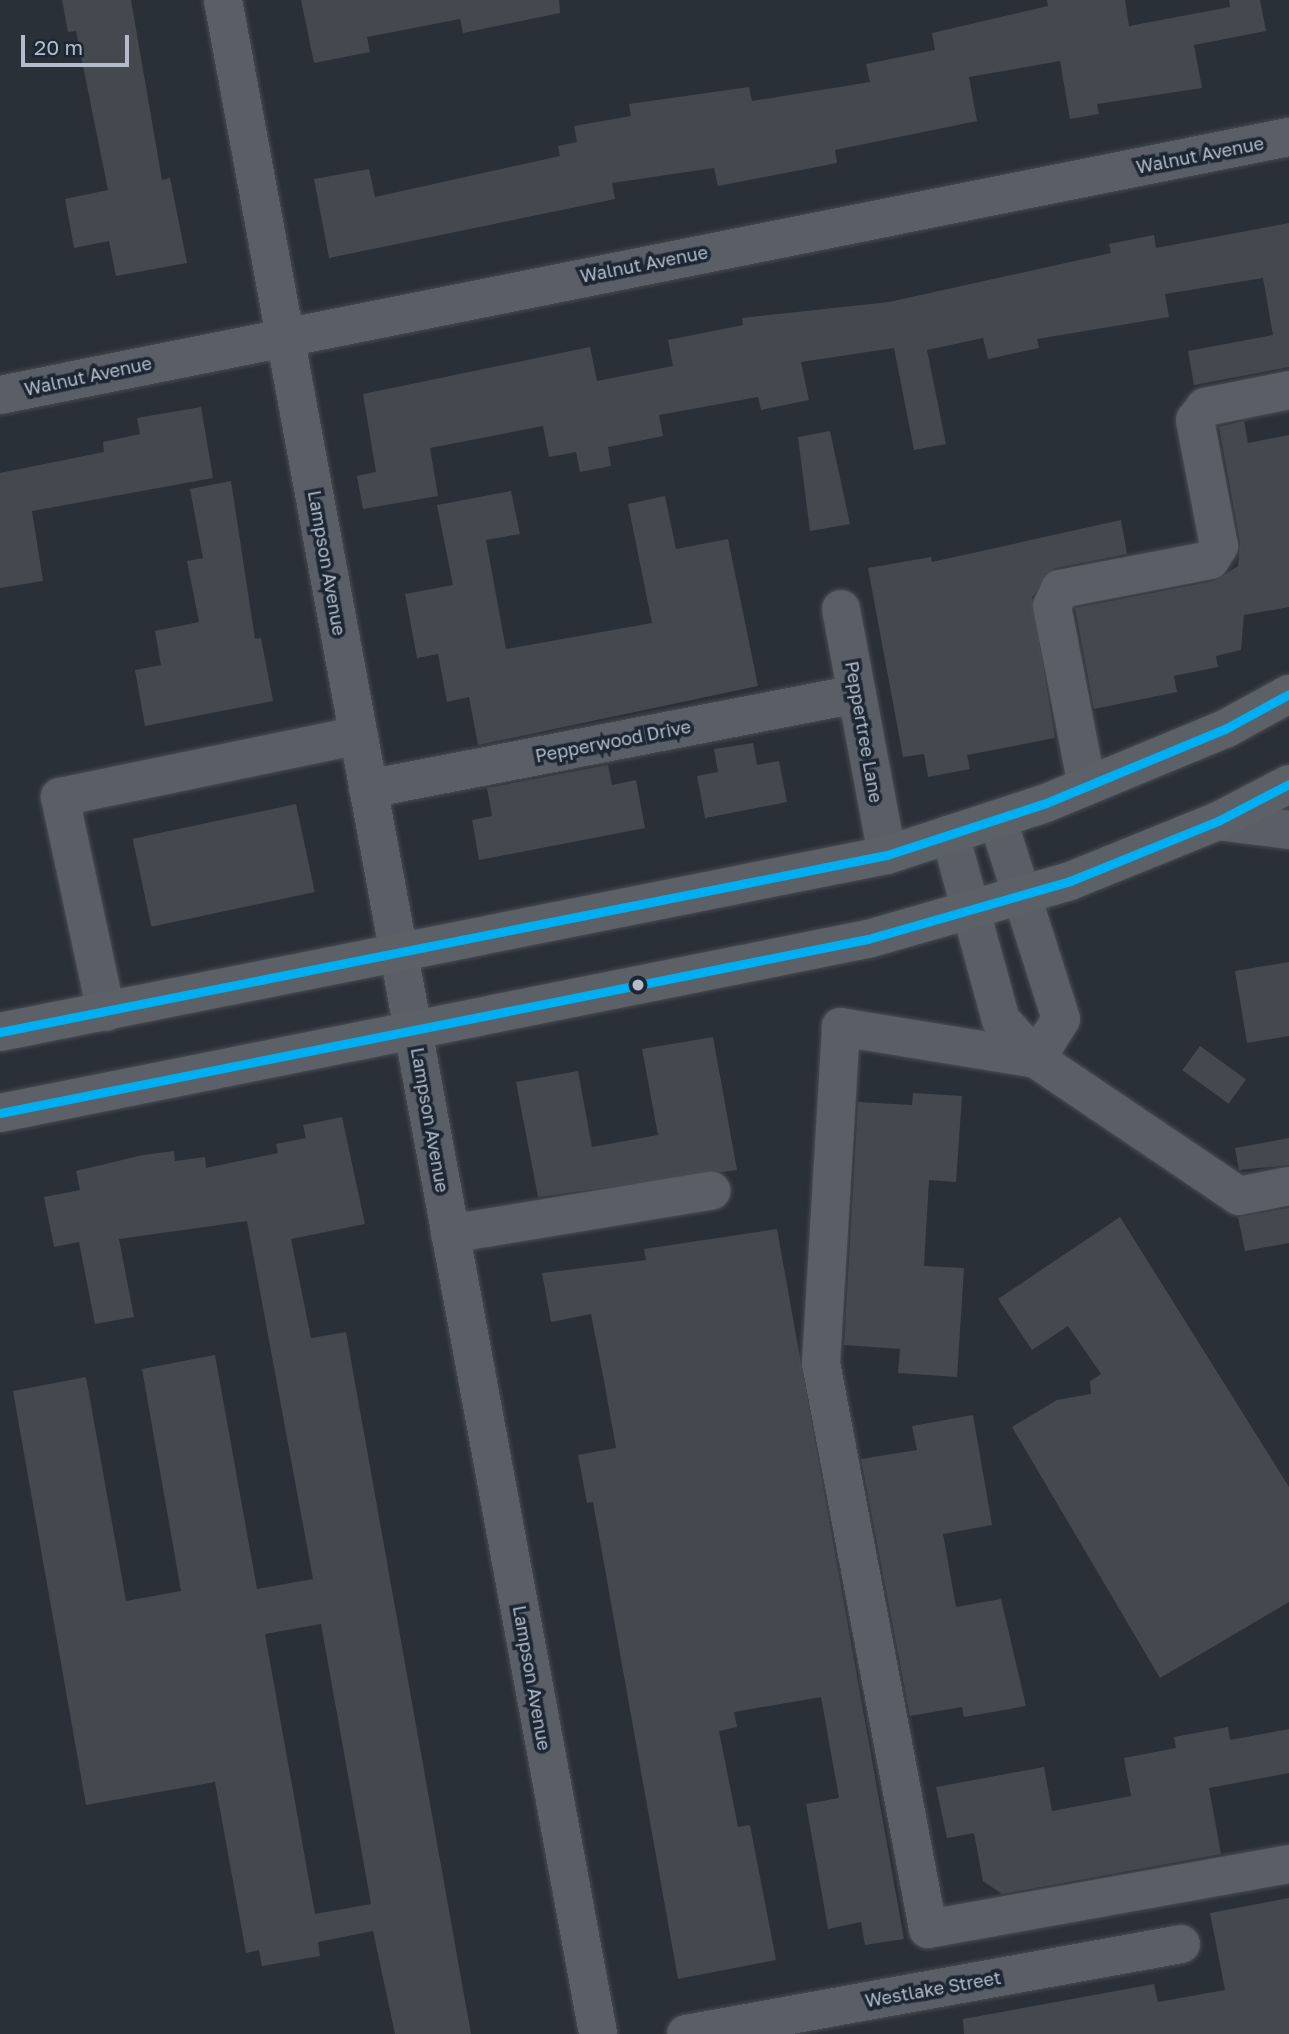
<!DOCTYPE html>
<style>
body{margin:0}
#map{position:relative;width:1289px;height:2034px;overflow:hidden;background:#2a3038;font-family:"Golos Text",sans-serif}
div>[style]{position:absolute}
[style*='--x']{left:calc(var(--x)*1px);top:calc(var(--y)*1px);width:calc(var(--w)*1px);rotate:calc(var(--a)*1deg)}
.building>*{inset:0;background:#444950;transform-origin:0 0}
.roads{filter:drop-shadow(0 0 2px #484c53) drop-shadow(0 0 2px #484c53)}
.minor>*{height:38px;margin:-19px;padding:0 19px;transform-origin:19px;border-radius:19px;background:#5a5e66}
.major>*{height:38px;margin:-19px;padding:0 19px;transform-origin:19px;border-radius:19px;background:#5c6168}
.bus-1>*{height:9px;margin:-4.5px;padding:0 4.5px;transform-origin:4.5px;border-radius:4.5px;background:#00aff2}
.dots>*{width:19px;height:19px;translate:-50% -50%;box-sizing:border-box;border:4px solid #1d2633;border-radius:50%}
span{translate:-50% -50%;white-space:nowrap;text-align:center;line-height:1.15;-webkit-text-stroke:7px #1d2633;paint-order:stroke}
.street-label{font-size:18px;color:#b4bcc9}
.scale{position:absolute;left:21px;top:35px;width:108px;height:32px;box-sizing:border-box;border:4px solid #b4bcc9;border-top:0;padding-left:9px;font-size:21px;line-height:24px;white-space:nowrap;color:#b4bcc9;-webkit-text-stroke:5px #1d2633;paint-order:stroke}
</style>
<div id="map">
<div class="building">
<div style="clip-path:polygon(62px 0,131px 0,162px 180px,170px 178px,187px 263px,116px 276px,109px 241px,74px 248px,65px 199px,108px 190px,76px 31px,68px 32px)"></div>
<div style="clip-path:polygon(301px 0,559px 0,560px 13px,463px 33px,460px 19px,367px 37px,370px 52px,314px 63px)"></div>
<div style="clip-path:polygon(1047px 0,1125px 0,1129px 26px,1230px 7px,1229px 0,1260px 0,1266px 31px,1194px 45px,1202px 88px,1097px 104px,1099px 114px,1070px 119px,1060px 61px,969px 77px,977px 121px,835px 150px,837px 163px,718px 186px,714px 168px,612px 183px,615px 199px,329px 258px,314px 179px,369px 169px,375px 197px,560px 156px,558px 146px,577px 142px,574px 126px,631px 116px,629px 104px,749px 87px,752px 101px,870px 82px,866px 64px,935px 50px,932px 33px,1048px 6px)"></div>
<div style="clip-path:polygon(1289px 223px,1289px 367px,1194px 385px,1188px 351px,1273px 335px,1263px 278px,1165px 294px,1169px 317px,1037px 339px,1039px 348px,988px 359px,983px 338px,927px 350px,946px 444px,914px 450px,894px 348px,801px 362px,809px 400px,761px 410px,758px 397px,659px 415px,663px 436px,608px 447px,611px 466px,580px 472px,576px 452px,549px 457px,543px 426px,430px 448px,438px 496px,363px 509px,357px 476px,376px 472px,363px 394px,590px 347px,597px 381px,673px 366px,668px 340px,743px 325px,742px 318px,889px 302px,1111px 253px,1109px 244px,1154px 235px,1156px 248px)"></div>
<div style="clip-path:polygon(201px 407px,213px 478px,32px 511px,43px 581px,0 588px,0 473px,104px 452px,103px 442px,140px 434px,137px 418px)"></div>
<div style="clip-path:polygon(1244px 421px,1248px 443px,1289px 435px,1289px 607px,1244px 615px,1241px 650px,1216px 656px,1218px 667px,1174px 676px,1177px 692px,1094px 709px,1075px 608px,1214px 581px,1238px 566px,1240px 542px,1219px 427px)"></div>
<div style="clip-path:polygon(830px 431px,850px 524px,810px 531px,798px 437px)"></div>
<div style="clip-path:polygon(231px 481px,255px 639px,261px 638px,273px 701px,145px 726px,135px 670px,161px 665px,155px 631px,199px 622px,187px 561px,203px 558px,190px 489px)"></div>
<div style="clip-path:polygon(511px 491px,520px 534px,486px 540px,506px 649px,652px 623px,628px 504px,665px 496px,676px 549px,728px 539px,758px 686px,478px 745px,469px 697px,447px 702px,438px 654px,417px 658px,405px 594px,453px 585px,437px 505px)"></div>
<div style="clip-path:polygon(1121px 520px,1127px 554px,1055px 568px,1032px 597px,1055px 738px,967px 755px,970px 769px,928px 777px,924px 754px,903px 757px,868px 568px,931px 557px,932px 562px)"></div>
<div style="clip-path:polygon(753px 743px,757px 765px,779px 761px,787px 802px,705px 818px,697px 776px,718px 772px,714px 749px)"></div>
<div style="clip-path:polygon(608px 765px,612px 785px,636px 780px,645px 828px,479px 860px,472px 820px,492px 816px,487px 788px)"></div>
<div style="left:296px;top:804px;width:90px;height:167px;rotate:78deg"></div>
<div style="clip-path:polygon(1289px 962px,1289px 1036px,1247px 1043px,1235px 971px)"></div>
<div style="clip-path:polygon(713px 1037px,737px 1170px,538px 1197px,516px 1082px,578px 1071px,592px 1147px,658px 1135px,642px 1049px)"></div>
<div style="left:1200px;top:1046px;width:57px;height:30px;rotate:36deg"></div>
<div style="clip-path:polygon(913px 1093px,962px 1096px,956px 1182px,929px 1180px,924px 1266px,964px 1268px,957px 1377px,898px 1373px,900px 1349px,844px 1345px,858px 1102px,912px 1105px)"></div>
<div style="clip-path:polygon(evenodd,342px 1117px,365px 1224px,291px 1239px,311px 1338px,346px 1332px,471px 2034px,395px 2034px,373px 1931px,318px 1942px,320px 1956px,262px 1966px,259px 1950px,246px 1953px,215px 1782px,86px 1805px,13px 1391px,86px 1377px,126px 1601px,181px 1591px,142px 1369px,215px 1355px,257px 1589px,313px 1579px,247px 1221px,119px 1239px,134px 1317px,95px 1324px,79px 1242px,54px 1247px,44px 1197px,80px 1190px,76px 1171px,143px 1155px,174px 1151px,175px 1161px,205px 1157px,206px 1168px,278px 1153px,276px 1144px,306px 1138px,303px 1125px,342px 1117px,321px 1624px,371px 1904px,315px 1914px,265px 1634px,321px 1624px)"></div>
<div style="clip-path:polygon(1289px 1138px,1289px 1165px,1239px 1170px,1235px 1148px)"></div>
<div style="clip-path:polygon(1289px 1208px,1289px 1243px,1245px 1251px,1238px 1217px)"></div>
<div style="clip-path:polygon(1120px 1217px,1289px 1487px,1289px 1602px,1160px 1678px,1012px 1427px,1057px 1400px,1091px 1394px,1090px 1381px,1101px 1374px,1068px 1326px,1032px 1350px,998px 1299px)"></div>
<div style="clip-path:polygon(777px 1229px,904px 1939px,865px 1945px,861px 1922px,828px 1929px,806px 1804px,839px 1798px,821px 1697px,734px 1712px,737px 1727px,719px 1731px,738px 1827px,750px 1825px,776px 1960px,678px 1979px,593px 1502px,587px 1503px,578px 1455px,616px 1448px,604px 1381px,591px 1314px,551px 1322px,542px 1273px,646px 1260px,644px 1249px)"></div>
<div style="clip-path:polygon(973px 1415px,992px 1525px,943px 1534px,956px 1607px,1001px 1599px,1026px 1706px,964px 1717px,962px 1707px,910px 1716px,861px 1459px,917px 1450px,912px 1426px)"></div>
<div style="clip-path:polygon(1228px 1727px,1230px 1740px,1289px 1729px,1289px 1773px,1209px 1788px,1221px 1854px,1002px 1894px,983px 1881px,974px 1833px,947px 1838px,936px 1787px,1044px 1767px,1052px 1811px,1131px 1796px,1124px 1758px,1176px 1748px,1174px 1737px)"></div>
<div style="clip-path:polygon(1289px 1898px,1289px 2034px,964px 2034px,963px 2019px,1154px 1984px,1158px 2002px,1225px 1990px,1210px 1913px)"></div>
</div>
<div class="roads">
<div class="minor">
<div style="--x:223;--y:0;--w:2068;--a:79.55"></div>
<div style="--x:0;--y:395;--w:1315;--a:-11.32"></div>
<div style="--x:841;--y:609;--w:250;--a:79.4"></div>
<div style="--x:1087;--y:786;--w:183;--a:-101"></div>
<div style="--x:1052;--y:606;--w:19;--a:-65"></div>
<div style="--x:1060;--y:589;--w:153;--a:-10.9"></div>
<div style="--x:1210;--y:560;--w:17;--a:-57"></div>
<div style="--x:1219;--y:546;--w:128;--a:-100.8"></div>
<div style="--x:1195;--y:420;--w:16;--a:-52"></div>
<div style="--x:1205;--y:407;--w:86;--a:-11.4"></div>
<div style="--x:368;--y:789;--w:498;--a:-11"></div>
<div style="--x:1218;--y:821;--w:72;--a:7.2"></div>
<div style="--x:950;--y:834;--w:193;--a:74.7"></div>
<div style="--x:1001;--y:1020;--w:52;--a:48.1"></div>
<div style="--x:1036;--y:1059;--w:47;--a:-58"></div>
<div style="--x:1061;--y:1019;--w:209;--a:-107.6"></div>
<div style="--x:106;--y:1012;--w:220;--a:-102.1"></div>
<div style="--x:60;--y:797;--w:305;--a:-11.7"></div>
<div style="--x:1289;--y:1186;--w:51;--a:168.7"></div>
<div style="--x:1239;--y:1196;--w:245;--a:-146"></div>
<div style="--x:1036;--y:1059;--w:198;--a:-170.7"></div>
<div style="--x:841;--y:1027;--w:337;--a:93.4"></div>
<div style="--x:821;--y:1363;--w:576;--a:79.29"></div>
<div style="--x:928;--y:1929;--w:367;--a:-10.2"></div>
<div style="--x:450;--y:1234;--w:265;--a:-9.4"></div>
<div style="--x:686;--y:2034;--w:503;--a:-10.3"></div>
</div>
<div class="major">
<div style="--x:0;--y:1032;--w:904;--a:-11.29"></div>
<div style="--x:887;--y:855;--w:167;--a:-18.1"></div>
<div style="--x:1046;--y:803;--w:194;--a:-22.5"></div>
<div style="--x:1225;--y:729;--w:73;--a:-28.7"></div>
<div style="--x:0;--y:1113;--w:885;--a:-11.34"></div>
<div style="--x:868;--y:939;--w:210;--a:-16"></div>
<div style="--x:1070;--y:881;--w:160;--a:-22.1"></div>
<div style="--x:1218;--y:821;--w:80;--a:-27.5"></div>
</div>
</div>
<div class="bus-1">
<div style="--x:0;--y:1032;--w:904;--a:-11.29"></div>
<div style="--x:887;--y:855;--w:167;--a:-18.1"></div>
<div style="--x:1046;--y:803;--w:194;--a:-22.5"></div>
<div style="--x:1225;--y:729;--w:73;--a:-28.7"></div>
<div style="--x:0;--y:1113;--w:885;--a:-11.34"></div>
<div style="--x:868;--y:939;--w:210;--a:-16"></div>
<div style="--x:1070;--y:881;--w:160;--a:-22.1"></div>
<div style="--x:1218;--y:821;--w:80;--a:-27.5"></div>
</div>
<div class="dots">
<div style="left:638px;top:985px;background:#b4bcc9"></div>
</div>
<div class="street-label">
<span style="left:1200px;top:155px;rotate:-11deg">Walnut Avenue</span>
<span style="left:644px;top:264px;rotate:-11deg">Walnut Avenue</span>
<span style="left:88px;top:376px;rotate:-12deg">Walnut Avenue</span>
<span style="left:327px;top:563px;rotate:80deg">Lampson Avenue</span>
<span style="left:864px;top:732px;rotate:80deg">Peppertree Lane</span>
<span style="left:613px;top:741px;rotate:-11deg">Pepperwood Drive</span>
<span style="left:430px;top:1120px;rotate:80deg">Lampson Avenue</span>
<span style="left:532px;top:1678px;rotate:80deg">Lampson Avenue</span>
<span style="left:933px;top:1989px;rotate:-10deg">Westlake Street</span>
</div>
<div class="scale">20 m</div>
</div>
